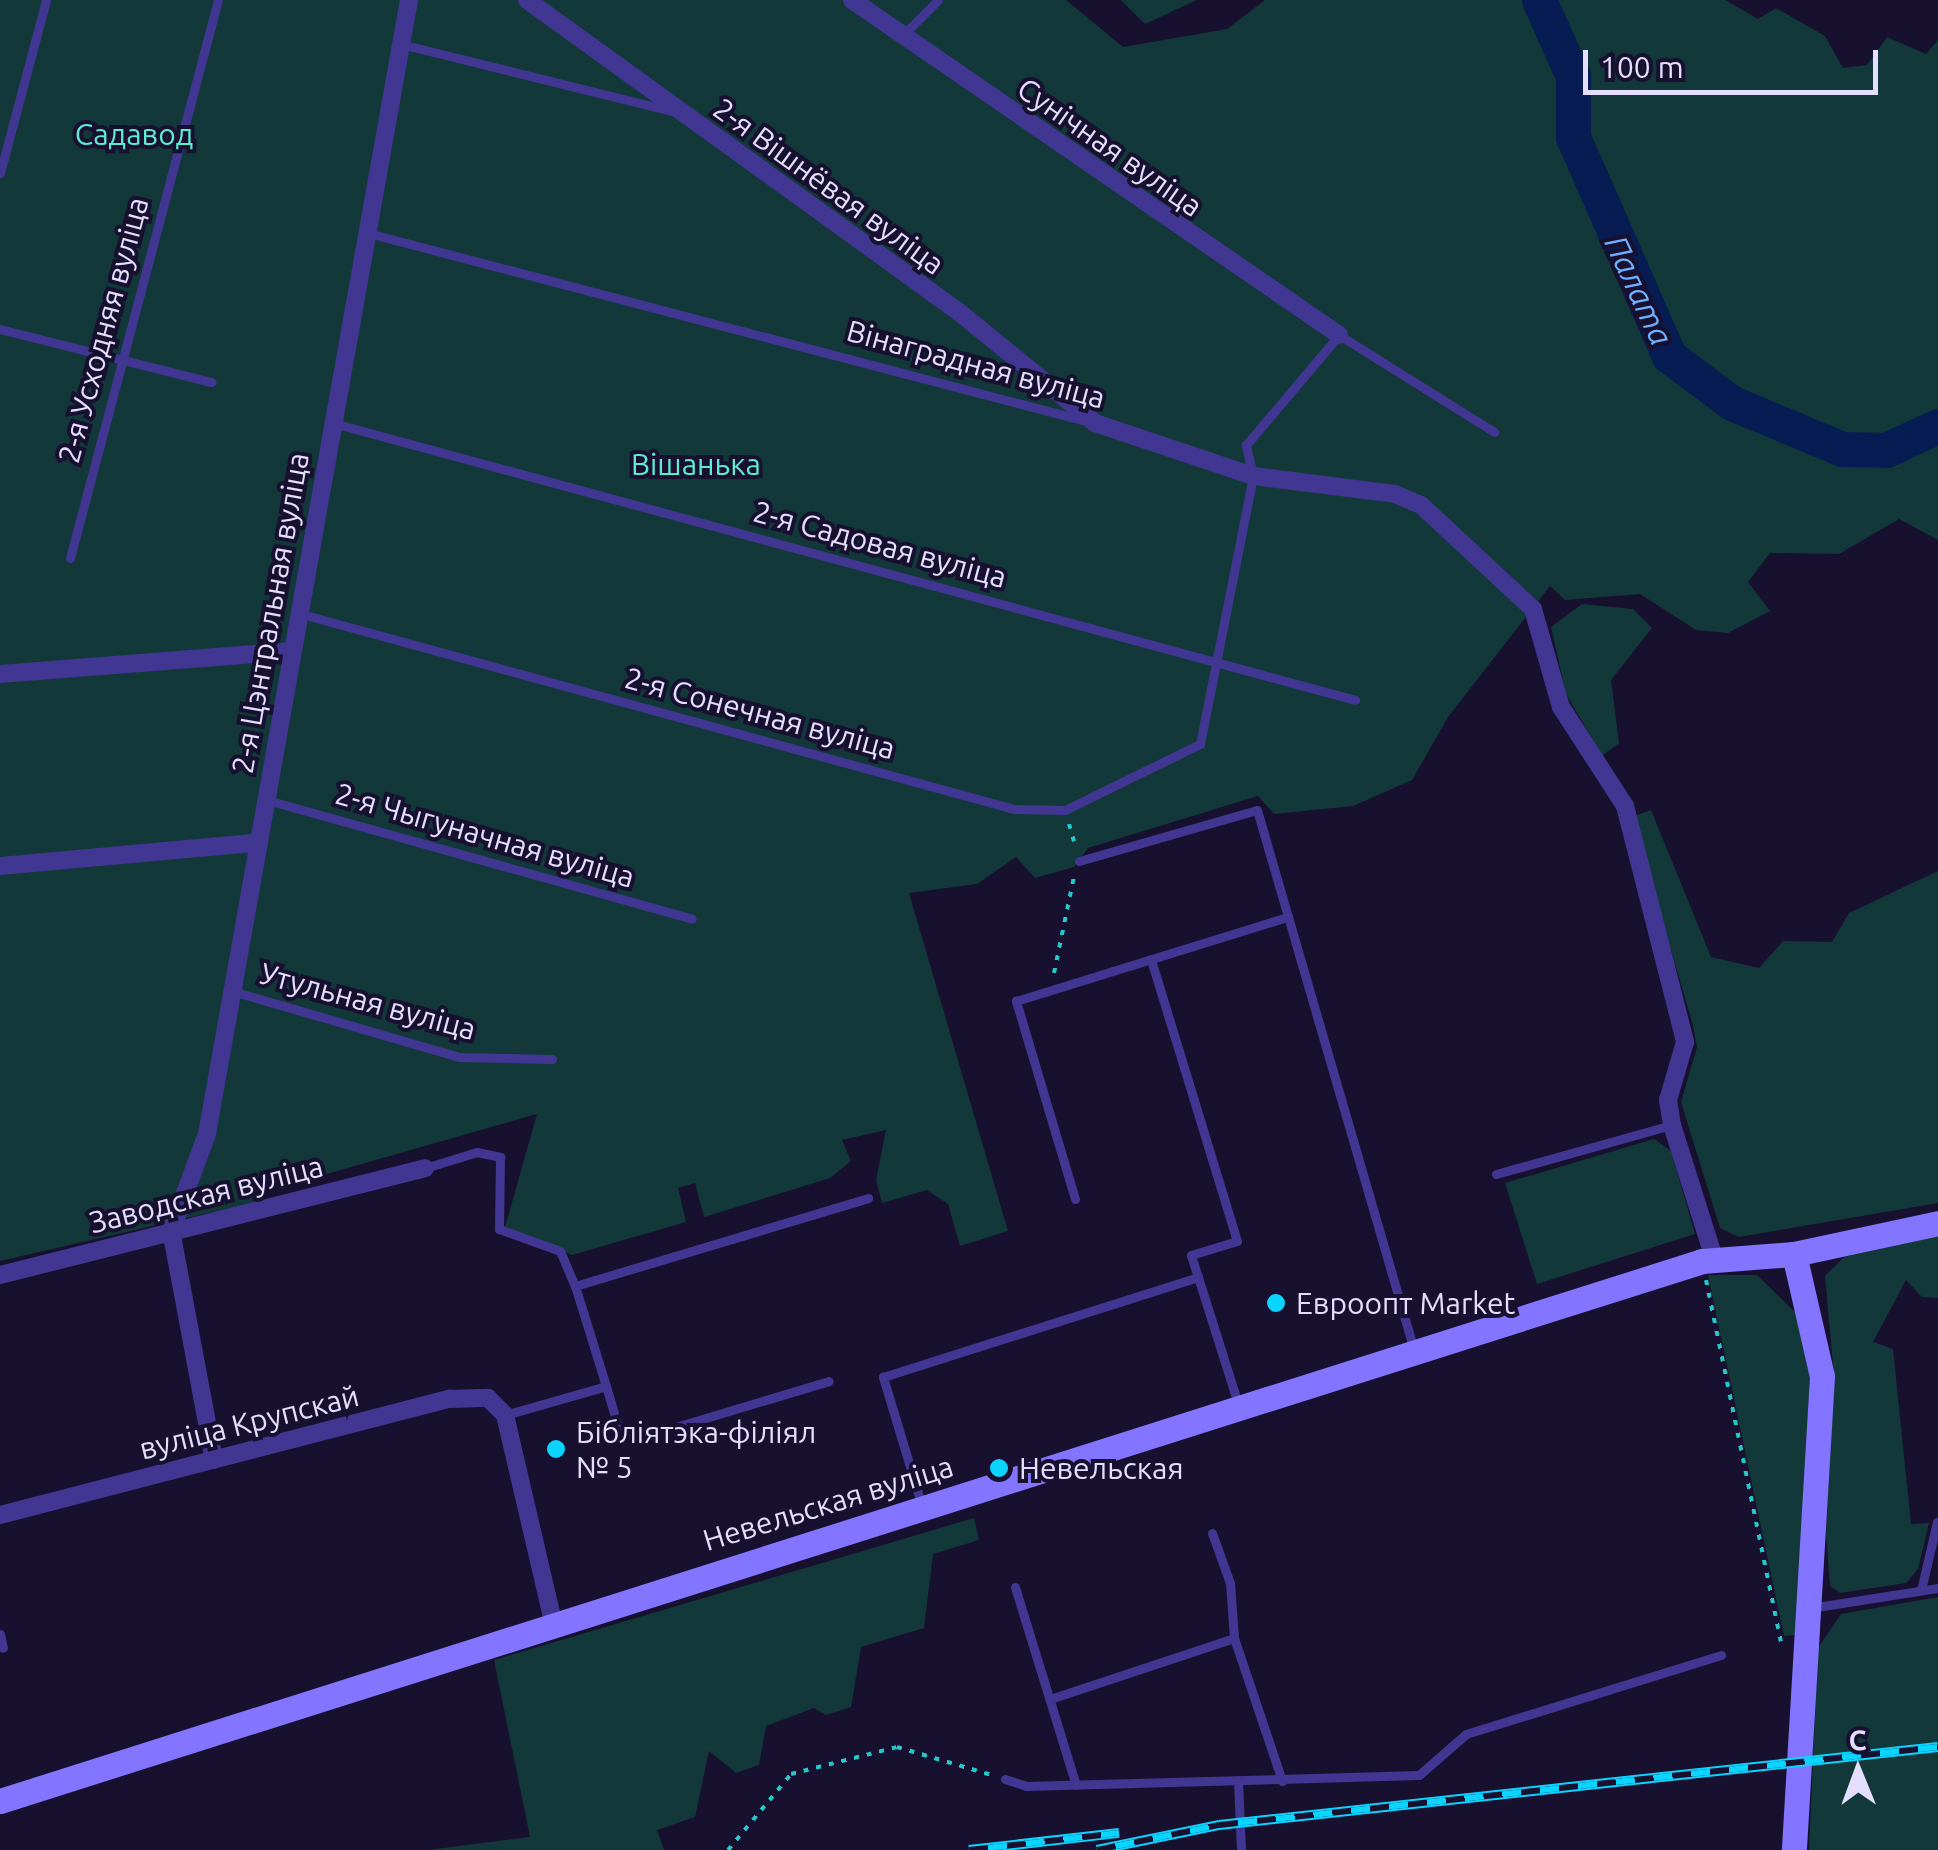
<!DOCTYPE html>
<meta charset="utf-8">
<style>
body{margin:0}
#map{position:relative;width:1938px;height:1850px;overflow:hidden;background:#18102f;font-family:Ubuntu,sans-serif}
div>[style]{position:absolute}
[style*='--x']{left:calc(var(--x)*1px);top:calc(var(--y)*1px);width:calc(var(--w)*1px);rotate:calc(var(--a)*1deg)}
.green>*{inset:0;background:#12383a}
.river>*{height:35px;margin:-17.5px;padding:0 17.5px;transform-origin:17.5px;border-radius:17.5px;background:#061c52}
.path>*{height:4px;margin-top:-2px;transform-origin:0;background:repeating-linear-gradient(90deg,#26c9cb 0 5px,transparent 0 13px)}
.lane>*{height:9px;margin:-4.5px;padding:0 4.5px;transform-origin:4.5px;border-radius:4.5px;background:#413792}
.street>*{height:18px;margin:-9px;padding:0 9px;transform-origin:9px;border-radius:9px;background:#413792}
.secondary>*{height:25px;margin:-12.5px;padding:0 12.5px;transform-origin:12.5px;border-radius:12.5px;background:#8375ff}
.rail>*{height:10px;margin-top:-5px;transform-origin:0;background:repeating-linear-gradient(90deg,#18102f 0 19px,#0ad4ff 0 38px);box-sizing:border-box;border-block:2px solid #0ad4ff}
.dots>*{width:28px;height:28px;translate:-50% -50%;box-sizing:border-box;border:5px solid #18102f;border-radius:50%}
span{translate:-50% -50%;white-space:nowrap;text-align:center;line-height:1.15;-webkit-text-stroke:8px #18102f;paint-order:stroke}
.park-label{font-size:30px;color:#5eebd3}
.street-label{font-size:30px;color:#e4deff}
.poi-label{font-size:30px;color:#e4deff}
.left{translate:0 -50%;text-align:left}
.water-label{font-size:32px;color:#6cb0ff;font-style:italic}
.north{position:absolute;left:1808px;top:1720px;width:100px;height:100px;-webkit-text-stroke:8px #18102f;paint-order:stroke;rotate:359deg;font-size:28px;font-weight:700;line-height:40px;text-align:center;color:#e4deff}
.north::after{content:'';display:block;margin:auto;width:35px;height:45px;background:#e4deff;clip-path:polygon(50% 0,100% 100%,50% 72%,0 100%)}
.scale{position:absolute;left:1583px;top:50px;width:295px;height:45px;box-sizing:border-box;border:5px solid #e4deff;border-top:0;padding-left:12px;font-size:30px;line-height:35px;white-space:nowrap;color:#e4deff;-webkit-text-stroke:8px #18102f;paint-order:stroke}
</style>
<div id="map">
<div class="green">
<div style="clip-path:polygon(0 0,1066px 0,1123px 47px,1227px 29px,1265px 0,1725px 0,1758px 19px,1776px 8px,1825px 36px,1843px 68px,1867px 65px,1887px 37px,1926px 54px,1938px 40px,1938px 540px,1899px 519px,1839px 554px,1770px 553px,1748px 582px,1770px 611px,1728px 633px,1696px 630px,1640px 594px,1565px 600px,1550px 586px,1448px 717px,1412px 780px,1353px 806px,1274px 814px,1258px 796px,1088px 848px,1074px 867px,1035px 878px,1016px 857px,977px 884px,909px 893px,1008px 1231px,960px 1246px,948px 1204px,927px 1190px,882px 1203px,876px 1180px,886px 1130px,842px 1140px,851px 1161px,830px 1178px,704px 1217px,695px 1183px,678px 1188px,686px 1222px,572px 1255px,505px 1227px,537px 1114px,260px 1193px,262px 1201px,0 1261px)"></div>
<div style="clip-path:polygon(1121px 0,1197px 0,1145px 24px)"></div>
<div style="clip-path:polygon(1582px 604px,1633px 609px,1652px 628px,1611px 680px,1619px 743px,1602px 756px,1566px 694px,1551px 627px)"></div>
<div style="clip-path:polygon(1651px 810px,1711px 957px,1759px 968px,1783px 941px,1832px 942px,1849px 913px,1938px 871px,1938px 1203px,1739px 1237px,1720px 1228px,1681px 1102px,1697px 1047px,1693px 1025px,1632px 817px)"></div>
<div style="clip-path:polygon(1654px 1139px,1671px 1151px,1695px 1234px,1537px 1284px,1505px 1183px)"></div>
<div style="clip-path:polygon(1938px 1236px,1938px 1298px,1922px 1297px,1906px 1280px,1873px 1342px,1893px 1349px,1911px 1524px,1929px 1523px,1918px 1569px,1906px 1583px,1840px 1593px,1830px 1586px,1826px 1534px,1834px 1376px,1825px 1276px,1844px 1257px)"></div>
<div style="clip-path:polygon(1708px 1275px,1757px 1275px,1796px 1313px,1810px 1376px,1796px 1635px,1784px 1636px)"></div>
<div style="clip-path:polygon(974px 1518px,979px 1540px,933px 1554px,924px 1628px,861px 1647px,851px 1707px,826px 1715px,814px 1708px,766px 1726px,759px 1765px,736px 1773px,709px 1751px,695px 1817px,657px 1830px,664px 1850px,428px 1850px,530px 1837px,494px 1660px)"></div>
<div style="clip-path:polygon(1938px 1597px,1938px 1850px,1809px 1850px,1818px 1648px,1841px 1614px)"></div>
</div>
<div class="river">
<div style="--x:1539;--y:0;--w:83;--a:65.9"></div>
<div style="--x:1573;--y:76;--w:61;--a:90"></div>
<div style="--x:1573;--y:137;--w:239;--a:66.3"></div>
<div style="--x:1669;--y:356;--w:79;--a:36.7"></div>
<div style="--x:1732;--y:403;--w:119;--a:22.7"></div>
<div style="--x:1842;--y:449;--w:44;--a:1.3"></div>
<div style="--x:1886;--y:450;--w:57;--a:-24.8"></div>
</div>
<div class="path">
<div style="--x:1069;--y:824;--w:25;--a:74"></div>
<div style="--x:1054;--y:973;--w:103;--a:-78.3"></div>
<div style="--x:1706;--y:1280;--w:376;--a:78.3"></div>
<div style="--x:728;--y:1850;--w:99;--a:-50.3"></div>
<div style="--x:791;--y:1774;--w:109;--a:-14.3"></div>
<div style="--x:897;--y:1747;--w:102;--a:16.5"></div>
</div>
<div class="lane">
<div style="--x:904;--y:34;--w:48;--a:-45"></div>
<div style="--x:401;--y:44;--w:282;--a:13.9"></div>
<div style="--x:0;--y:173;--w:179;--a:-75.1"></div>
<div style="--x:368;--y:233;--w:742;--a:14.67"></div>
<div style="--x:0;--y:329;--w:218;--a:14.1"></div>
<div style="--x:333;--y:423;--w:1059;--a:15.16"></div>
<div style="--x:70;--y:558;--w:577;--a:-75.15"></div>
<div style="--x:298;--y:613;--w:742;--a:15.31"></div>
<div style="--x:1014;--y:809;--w:51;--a:1.1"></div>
<div style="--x:1065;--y:810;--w:150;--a:-26.1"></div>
<div style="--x:1200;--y:744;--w:273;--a:-78.8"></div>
<div style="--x:1253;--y:476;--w:32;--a:-103"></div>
<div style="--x:1246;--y:445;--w:144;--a:-49.8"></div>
<div style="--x:1339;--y:335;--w:183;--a:32"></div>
<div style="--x:267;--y:800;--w:441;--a:15.6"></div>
<div style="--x:1079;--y:861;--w:185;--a:-16"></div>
<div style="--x:1257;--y:810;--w:562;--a:73.79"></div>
<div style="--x:232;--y:991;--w:236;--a:16.2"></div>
<div style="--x:459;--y:1057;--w:93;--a:1.2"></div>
<div style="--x:425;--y:1168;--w:54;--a:-17.1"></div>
<div style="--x:477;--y:1152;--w:24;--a:12"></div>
<div style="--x:500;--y:1157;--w:72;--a:90.8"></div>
<div style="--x:499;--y:1229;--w:65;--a:19.8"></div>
<div style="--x:560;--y:1251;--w:38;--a:67"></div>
<div style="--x:1496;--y:1174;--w:183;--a:-15.6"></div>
<div style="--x:1075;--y:1199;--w:207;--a:-106.6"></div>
<div style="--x:1016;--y:1001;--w:285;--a:-17.2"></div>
<div style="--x:1198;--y:1277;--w:136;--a:72.5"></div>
<div style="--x:606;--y:1386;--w:43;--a:73.7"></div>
<div style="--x:618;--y:1427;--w:24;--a:28"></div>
<div style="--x:639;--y:1438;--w:198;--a:-16.7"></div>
<div style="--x:505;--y:1415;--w:105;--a:-16"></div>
<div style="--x:606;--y:1386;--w:105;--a:-107.2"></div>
<div style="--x:575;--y:1286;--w:306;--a:-16.7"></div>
<div style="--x:921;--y:1503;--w:132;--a:-106.8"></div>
<div style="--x:883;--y:1377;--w:330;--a:-17.6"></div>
<div style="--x:1198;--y:1277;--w:23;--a:-108"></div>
<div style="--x:1191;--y:1255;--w:48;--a:-16.9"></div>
<div style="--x:1237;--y:1241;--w:295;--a:-107"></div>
<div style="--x:1212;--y:1533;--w:53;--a:70.2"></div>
<div style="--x:1230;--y:1583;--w:55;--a:85.8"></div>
<div style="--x:1234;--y:1638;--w:151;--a:71.4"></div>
<div style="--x:1015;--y:1587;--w:207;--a:72.9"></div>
<div style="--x:1921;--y:1590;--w:70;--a:-76.8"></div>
<div style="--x:1810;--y:1608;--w:130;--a:-8.9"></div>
<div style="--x:0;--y:1634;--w:14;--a:78"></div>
<div style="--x:1050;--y:1699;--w:194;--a:-18.3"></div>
<div style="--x:1005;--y:1779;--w:22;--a:18"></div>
<div style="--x:1026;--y:1786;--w:393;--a:-1.6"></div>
<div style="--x:1419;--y:1775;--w:62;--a:-41.1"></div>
<div style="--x:1466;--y:1734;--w:267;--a:-17.2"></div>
<div style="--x:1238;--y:1781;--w:69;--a:87.5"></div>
</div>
<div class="street">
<div style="--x:527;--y:0;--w:533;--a:35.84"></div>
<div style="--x:959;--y:312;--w:176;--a:39.2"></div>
<div style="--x:1095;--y:423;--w:167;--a:18.5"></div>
<div style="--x:1253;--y:476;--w:143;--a:7.2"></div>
<div style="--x:1395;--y:494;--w:28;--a:23"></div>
<div style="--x:1421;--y:505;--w:153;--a:42.9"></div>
<div style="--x:1533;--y:609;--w:102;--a:74.1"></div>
<div style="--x:1561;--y:707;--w:118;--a:57.1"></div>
<div style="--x:1625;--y:806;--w:244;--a:75.7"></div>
<div style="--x:1685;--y:1042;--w:60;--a:106.3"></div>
<div style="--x:1668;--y:1100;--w:25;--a:81"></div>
<div style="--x:1672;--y:1125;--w:139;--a:72.5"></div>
<div style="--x:852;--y:0;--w:591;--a:34.52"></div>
<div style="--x:0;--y:674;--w:292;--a:-4.5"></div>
<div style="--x:0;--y:866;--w:254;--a:-5.2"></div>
<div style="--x:0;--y:1275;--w:438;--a:-14.1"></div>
<div style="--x:214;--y:1460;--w:233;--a:-100.6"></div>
<div style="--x:171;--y:1231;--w:103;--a:-69.6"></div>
<div style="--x:207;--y:1134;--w:1152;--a:-79.9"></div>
<div style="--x:0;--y:1515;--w:465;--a:-14.5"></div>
<div style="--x:450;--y:1399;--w:38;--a:-2"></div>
<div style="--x:488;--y:1398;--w:24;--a:45"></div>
<div style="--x:505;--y:1415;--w:212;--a:76.9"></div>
</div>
<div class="secondary">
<div style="--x:1794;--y:1254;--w:125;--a:77.1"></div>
<div style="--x:1822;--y:1376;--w:475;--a:93.4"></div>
<div style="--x:0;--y:1801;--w:1786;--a:-17.6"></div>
<div style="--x:1702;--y:1261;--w:92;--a:-4.4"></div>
<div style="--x:1794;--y:1254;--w:147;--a:-12.1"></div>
</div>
<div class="rail">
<div style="--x:969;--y:1850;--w:151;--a:-6.5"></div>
<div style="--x:1097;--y:1850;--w:125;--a:-11.6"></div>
<div style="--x:1219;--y:1825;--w:723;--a:-6.19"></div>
</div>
<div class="dots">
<div style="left:1276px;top:1303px;background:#0ad4ff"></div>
<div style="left:556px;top:1449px;background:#0ad4ff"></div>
<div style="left:999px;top:1468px;background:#0ad4ff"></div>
</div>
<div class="park-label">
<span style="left:134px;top:134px">Садавод</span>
<span style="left:696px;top:464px">Вішанька</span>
</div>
<div class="street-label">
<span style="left:1110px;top:147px;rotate:35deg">Сунічная вуліца</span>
<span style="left:829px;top:186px;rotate:36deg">2-я Вішнёвая вуліца</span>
<span style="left:103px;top:330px;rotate:-75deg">2-я Усходняя вуліца</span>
<span style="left:976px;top:364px;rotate:15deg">Вінаградная вуліца</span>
<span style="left:880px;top:544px;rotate:15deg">2-я Садовая вуліца</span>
<span style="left:270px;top:613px;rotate:-80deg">2-я Цэнтральная вуліца</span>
<span style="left:760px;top:713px;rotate:15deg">2-я Сонечная вуліца</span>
<span style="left:485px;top:835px;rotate:16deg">2-я Чыгуначная вуліца</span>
<span style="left:368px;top:1001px;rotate:15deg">Утульная вуліца</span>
<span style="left:206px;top:1194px;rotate:-14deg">Заводская вуліца</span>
<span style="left:249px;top:1422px;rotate:-14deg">вуліца Крупскай</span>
<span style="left:828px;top:1503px;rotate:-17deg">Невельская вуліца</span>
</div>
<div class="poi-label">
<span class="left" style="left:1296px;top:1303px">Евроопт Market</span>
<span class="left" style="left:576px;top:1449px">Бібліятэка-філіял<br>№ 5</span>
<span class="left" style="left:1019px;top:1468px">Невельская</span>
</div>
<div class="water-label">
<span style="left:1639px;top:290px;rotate:65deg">Палата</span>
</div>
<div class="north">С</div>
<div class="scale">100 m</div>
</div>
